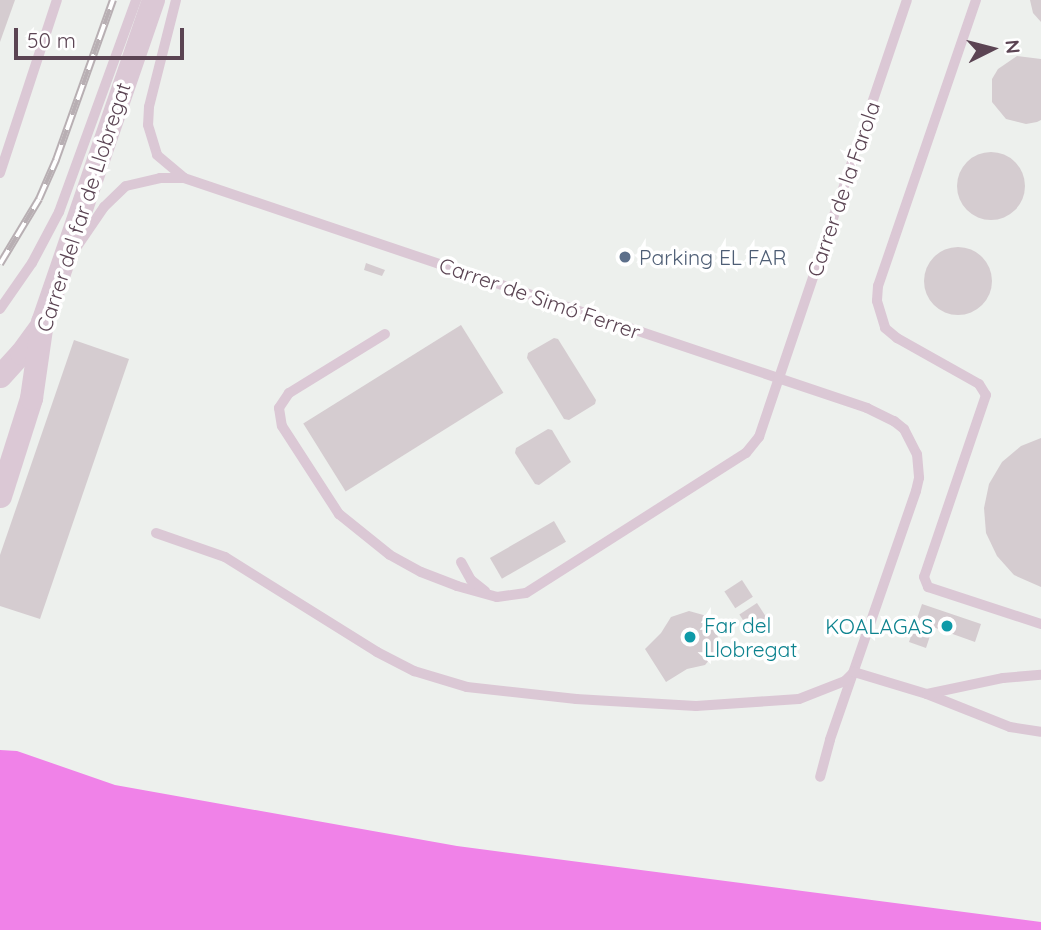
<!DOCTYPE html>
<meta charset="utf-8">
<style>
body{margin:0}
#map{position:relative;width:1041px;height:930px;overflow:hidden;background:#edf0ed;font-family:Quicksand,sans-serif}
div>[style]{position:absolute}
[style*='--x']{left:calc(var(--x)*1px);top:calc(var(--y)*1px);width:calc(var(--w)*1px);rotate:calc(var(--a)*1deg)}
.water>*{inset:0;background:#f082e8}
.building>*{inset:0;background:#d5ccd0;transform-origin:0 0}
.round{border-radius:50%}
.lane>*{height:10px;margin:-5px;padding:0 5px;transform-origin:5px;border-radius:5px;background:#dbc8d5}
.street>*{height:23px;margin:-11.5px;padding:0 11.5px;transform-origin:11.5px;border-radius:11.5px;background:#dbc8d5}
.rail>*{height:8px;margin-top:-4px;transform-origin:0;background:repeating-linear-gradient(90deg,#fff 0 16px,#b8afb3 0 32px);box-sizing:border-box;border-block:2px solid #b8afb3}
.dots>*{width:19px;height:19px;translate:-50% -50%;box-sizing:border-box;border:4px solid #fff;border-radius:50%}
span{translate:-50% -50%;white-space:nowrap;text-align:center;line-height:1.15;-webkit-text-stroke:7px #fff;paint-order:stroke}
.street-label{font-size:21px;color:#5b4453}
.service-label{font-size:21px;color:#4e5e75}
.left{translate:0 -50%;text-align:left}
.culture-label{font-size:21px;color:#0d838f}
.right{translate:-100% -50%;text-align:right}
.north{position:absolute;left:957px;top:14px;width:70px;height:70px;-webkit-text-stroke:5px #fff;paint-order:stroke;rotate:84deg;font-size:19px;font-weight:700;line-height:28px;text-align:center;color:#5b4453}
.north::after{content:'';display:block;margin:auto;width:24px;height:32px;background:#5b4453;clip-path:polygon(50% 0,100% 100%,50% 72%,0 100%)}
.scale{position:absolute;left:14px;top:28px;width:170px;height:32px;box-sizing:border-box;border:4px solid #5b4453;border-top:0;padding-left:9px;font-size:21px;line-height:24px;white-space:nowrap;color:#5b4453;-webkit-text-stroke:5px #fff;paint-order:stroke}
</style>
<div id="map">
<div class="water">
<div style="clip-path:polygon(0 750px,17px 751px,115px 785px,457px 846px,1041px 922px,1041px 930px,0 930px)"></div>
</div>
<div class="building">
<div style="clip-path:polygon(0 0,15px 0,0 42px)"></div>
<div style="clip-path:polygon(1030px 0,1041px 0,1041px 22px,1033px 13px)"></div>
<div style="clip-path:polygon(1017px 56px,1041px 59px,1041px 120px,1037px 122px,1026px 124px,1006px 119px,992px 102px,992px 79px,998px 69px)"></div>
<div class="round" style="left:957px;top:152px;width:68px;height:68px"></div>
<div class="round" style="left:924px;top:247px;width:68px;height:68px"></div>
<div style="clip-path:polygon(366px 263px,385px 270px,382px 276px,364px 270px)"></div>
<div style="left:461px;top:325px;width:80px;height:186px;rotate:58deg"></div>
<div style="clip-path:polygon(554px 338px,558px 339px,596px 400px,595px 404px,569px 420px,564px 419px,527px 358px,528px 353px)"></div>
<div style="clip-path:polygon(74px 340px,129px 359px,40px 619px,0 606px,0 555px)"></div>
<div style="clip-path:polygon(548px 429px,552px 430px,571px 462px,539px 485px,535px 484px,515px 453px,516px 448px)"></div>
<div style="clip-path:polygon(1041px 438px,1041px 587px,1014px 575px,997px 556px,986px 533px,984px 508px,989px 484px,1002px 462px,1021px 446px)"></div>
<div style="left:554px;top:521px;width:24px;height:74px;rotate:60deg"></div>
<div style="left:742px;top:580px;width:20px;height:21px;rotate:57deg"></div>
<div style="left:757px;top:603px;width:20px;height:21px;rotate:57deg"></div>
<div style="clip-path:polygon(922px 604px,981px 624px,975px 642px,933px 627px,926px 648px,909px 642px)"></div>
<div style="clip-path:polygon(689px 611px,707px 616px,714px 623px,719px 641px,717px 651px,705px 665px,687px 669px,666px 682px,645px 649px,661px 633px,671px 617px)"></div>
</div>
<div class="lane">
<div style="--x:176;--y:0;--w:110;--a:104.2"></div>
<div style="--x:149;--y:107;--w:18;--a:93"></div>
<div style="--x:148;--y:125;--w:31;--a:73"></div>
<div style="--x:157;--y:155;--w:35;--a:40"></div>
<div style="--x:184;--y:178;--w:721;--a:18.61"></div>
<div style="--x:867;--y:408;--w:30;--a:26"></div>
<div style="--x:894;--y:421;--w:13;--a:39"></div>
<div style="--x:904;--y:429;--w:28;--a:63"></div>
<div style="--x:917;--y:454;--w:24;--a:85"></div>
<div style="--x:919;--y:478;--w:13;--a:103"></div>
<div style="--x:916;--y:491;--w:263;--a:109.1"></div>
<div style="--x:830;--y:740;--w:38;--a:105"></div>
<div style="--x:976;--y:0;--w:302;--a:108.9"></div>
<div style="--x:878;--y:286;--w:15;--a:94"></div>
<div style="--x:877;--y:301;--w:28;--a:73"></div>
<div style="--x:885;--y:328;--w:16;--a:40"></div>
<div style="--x:897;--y:338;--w:94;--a:29.3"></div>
<div style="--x:979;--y:384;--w:13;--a:58"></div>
<div style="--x:986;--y:395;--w:192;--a:108.8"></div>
<div style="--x:924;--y:577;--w:11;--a:68"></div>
<div style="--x:928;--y:587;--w:119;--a:18.1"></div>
<div style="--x:0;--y:173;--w:182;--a:-71.8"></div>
<div style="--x:76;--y:248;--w:50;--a:-55.7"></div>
<div style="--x:104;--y:207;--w:30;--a:-44"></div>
<div style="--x:126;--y:186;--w:35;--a:-13"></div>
<div style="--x:160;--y:178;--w:24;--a:0"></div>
<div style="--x:0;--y:309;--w:56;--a:-55.2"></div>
<div style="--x:32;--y:263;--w:58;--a:-62.1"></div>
<div style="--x:59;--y:212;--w:226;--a:-70"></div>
<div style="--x:385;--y:334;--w:113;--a:148.4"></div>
<div style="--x:289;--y:393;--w:18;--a:124"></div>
<div style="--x:279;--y:408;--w:18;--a:81"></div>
<div style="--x:282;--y:426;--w:105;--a:57.1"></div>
<div style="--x:339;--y:514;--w:65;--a:38.8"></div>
<div style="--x:390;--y:555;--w:35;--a:29"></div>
<div style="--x:421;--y:572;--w:39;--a:21"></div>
<div style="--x:457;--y:586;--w:41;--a:15.4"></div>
<div style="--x:497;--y:597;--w:29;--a:-8"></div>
<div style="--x:526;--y:593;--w:261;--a:-32.5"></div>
<div style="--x:746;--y:453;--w:21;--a:-51"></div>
<div style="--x:759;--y:437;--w:461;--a:-71.3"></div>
<div style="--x:156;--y:533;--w:73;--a:19.2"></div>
<div style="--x:225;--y:557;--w:179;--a:32"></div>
<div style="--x:377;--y:652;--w:42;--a:27.2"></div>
<div style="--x:414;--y:671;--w:55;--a:16.8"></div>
<div style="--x:467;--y:687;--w:110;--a:6.3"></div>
<div style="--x:576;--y:699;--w:120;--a:3.3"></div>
<div style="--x:696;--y:706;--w:103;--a:-3.9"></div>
<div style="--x:799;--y:699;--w:49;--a:-21.4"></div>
<div style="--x:845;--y:681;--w:13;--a:-45"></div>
<div style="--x:854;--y:672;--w:76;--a:16.8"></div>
<div style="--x:927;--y:694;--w:89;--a:21.7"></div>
<div style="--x:1010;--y:727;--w:31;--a:9"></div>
<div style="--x:461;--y:562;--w:21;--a:61"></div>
<div style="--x:471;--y:580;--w:18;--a:38"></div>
<div style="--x:927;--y:694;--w:78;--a:-11.9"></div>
<div style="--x:1003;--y:678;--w:38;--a:-5"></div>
</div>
<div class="street">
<div style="--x:0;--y:376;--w:31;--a:-48"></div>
<div style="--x:21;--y:353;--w:31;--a:-54"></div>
<div style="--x:0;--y:496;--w:103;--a:-72.4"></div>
<div style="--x:31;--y:398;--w:77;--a:-81.8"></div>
<div style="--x:42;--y:322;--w:341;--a:-71"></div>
</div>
<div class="rail">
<div style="--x:0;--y:264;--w:76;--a:-59"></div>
<div style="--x:39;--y:199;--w:43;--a:-66.4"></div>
<div style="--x:56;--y:160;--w:170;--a:-70.4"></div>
</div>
<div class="dots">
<div style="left:625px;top:257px;background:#5c6f8a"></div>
<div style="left:947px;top:626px;background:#0f9aa8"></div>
<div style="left:690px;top:637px;background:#0f9aa8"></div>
</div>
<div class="street-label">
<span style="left:843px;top:189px;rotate:-71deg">Carrer de la Farola</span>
<span style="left:83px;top:207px;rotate:-72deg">Carrer del far de Llobregat</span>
<span style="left:540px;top:298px;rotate:19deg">Carrer de Simó Ferrer</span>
</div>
<div class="service-label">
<span class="left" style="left:639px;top:257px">Parking EL FAR</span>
</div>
<div class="culture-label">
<span class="left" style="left:704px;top:637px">Far del<br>Llobregat</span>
<span class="right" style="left:933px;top:626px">KOALAGAS</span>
</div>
<div class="north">N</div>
<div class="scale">50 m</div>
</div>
